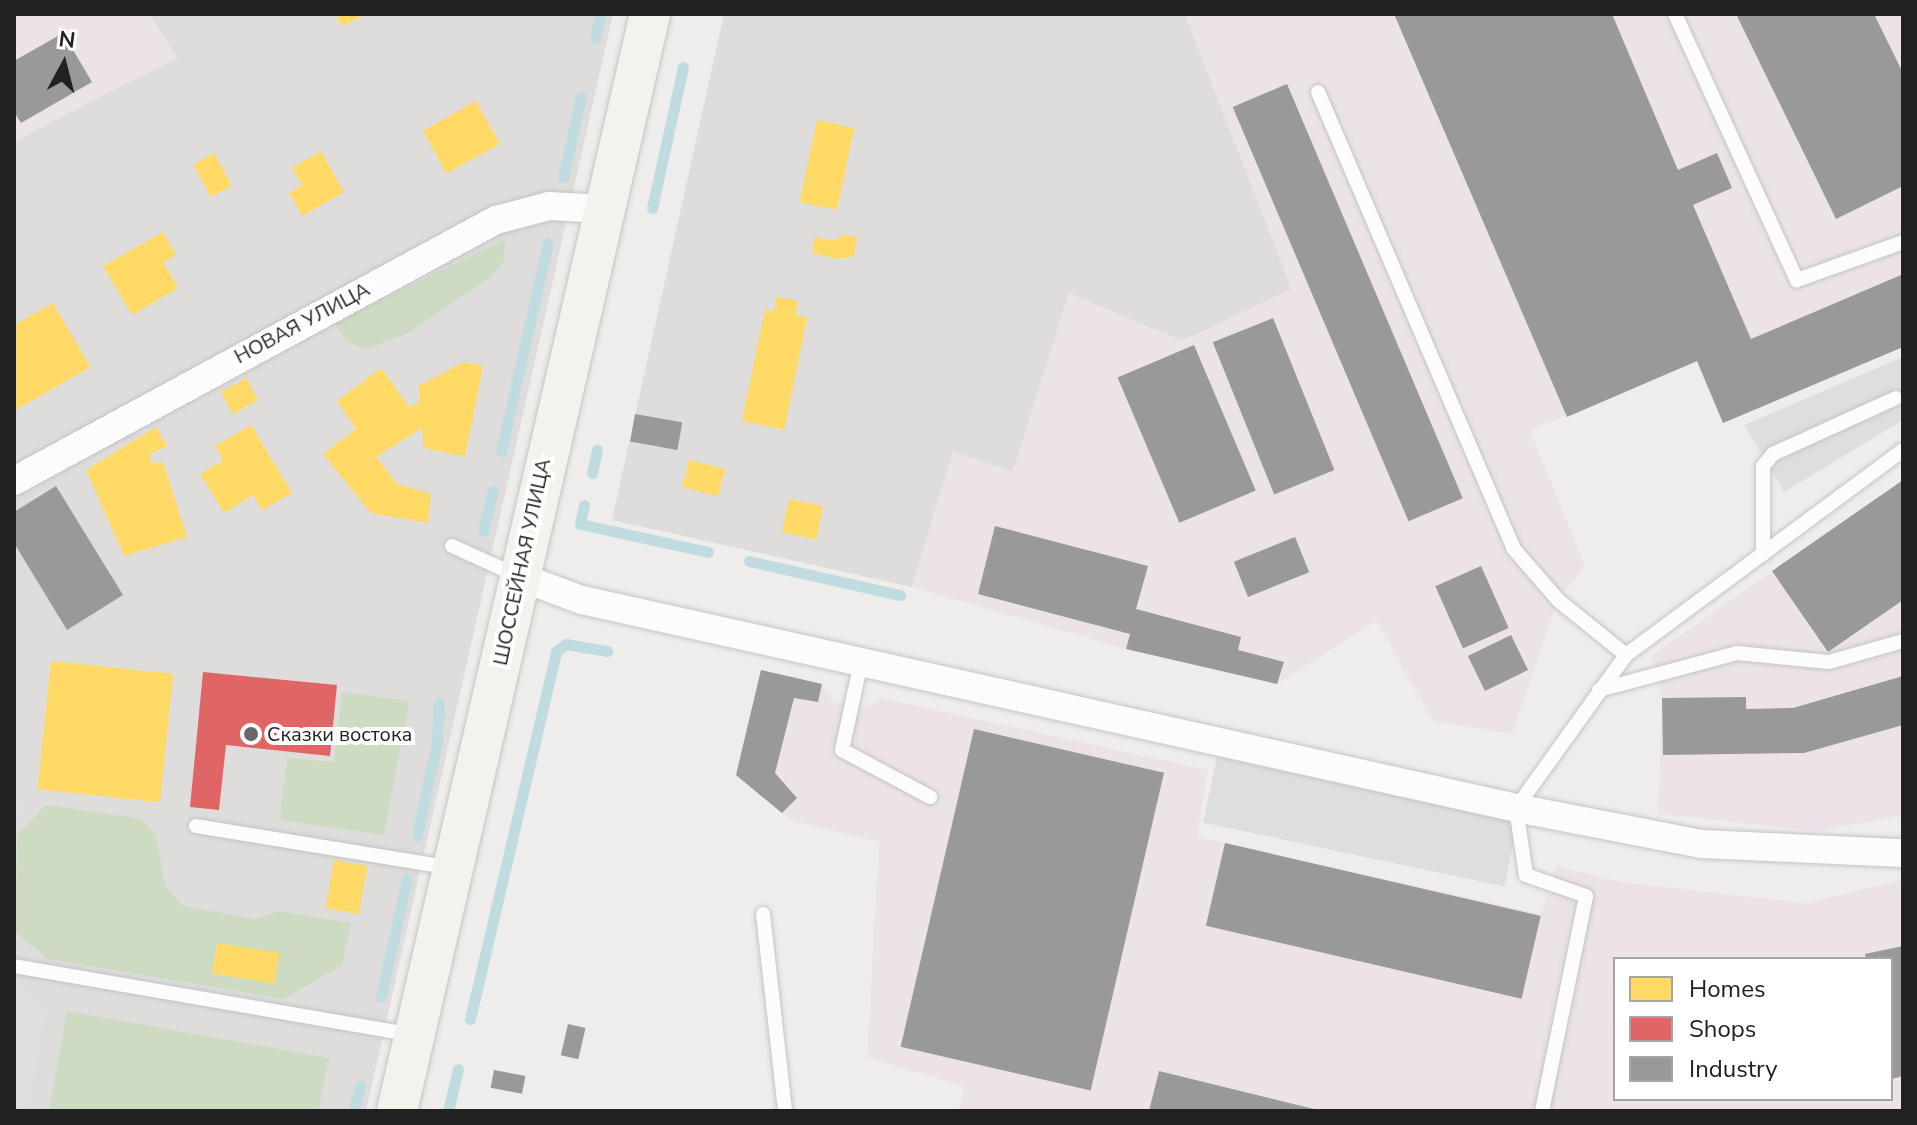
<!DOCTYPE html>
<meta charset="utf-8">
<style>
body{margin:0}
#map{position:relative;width:1917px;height:1125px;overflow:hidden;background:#efedeb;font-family:"Nunito Sans",sans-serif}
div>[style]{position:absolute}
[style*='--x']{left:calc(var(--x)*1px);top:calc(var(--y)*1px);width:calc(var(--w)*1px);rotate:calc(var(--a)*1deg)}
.residential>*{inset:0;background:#dedddc}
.industrial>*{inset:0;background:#ece3e9}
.forest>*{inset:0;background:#cddbc2}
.parking>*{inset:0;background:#dfdede;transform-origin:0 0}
.homes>*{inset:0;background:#ffd966;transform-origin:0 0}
.shops>*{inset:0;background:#e06666}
.industry>*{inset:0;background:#999;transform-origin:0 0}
.stream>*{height:11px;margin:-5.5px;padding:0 5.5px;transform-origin:5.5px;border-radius:5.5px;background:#c1dce0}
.roads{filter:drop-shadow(0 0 2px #c5c4c3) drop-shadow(0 0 2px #c5c4c3)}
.service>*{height:14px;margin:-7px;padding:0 7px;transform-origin:7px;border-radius:7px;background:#fdfcfc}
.minor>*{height:28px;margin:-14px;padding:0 14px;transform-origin:14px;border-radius:14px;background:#fdfcfc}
.secondary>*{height:40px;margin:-20px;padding:0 20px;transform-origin:20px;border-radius:20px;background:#f3f3ed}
.dots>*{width:22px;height:22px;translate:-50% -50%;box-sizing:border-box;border:4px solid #fff;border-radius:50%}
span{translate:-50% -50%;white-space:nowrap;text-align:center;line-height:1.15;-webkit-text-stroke:8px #fff;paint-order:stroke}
.street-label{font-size:20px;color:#212121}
.poi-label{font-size:20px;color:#212121}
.left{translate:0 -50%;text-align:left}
.frame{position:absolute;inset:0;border:16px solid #212121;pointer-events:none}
.legend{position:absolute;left:1613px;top:957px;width:280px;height:144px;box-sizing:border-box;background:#fff;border:2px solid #a6a6a6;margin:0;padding:10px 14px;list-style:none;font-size:24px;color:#212121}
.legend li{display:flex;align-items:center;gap:16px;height:40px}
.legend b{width:40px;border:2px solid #a6a6a6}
.north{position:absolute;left:24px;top:24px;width:80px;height:80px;-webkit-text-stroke:6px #fff;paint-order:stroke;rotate:7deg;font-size:22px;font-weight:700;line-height:32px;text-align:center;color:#212121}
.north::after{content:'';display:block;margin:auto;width:28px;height:36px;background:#212121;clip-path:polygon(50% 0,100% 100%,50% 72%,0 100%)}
</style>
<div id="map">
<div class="residential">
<div style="clip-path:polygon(149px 14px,613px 14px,366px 1111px,14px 1111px,14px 141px,177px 58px)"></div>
<div style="clip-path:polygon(724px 14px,1185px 14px,1292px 289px,1182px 341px,1069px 294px,1013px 472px,953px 452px,912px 587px,612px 520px)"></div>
</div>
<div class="industrial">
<div style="clip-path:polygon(14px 14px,149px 14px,177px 58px,14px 141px)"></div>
<div style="clip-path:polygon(1185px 14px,1903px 14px,1903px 347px,1723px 423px,1697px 362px,1530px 430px,1585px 566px,1558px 600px,1512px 734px,1433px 721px,1376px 621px,1277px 684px,1126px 649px,912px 587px,953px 452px,1013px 472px,1069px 293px,1182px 341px,1292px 289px)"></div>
<div style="clip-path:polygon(1903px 480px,1903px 815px,1819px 831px,1658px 814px,1662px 698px,1651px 656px)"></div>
<div style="clip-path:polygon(evenodd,761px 670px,822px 684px,835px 703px,867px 708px,881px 698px,1208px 770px,1197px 837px,1541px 914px,1557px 866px,1622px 882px,1805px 903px,1903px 880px,1903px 1111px,959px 1111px,964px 1087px,867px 1057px,879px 842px,790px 820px,736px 775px,761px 670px,1615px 959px,1891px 959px,1891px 1099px,1615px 1099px,1615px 959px)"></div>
</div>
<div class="forest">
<div style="clip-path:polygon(505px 239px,504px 261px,490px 278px,408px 333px,365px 350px,346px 341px,335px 323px)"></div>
<div style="clip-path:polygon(342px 692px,409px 701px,384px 835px,280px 820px,287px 758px,334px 762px)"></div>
<div style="clip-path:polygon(46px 805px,142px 819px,156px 835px,165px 886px,183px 906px,255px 919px,279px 911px,351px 923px,342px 965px,284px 999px,48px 959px,14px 931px,18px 834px)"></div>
<div style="clip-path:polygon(67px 1011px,329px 1058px,318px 1111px,49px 1111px)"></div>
</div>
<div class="parking">
<div style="clip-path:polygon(1903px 357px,1903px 420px,1784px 492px,1744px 425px)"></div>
<div style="left:1217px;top:757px;width:308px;height:67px;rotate:12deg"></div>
<div style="clip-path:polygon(14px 790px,29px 815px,14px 824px)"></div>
<div style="clip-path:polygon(14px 981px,47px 1008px,28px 1111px,14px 1111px)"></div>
</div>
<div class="homes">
<div style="clip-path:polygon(336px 14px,365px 14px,343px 26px)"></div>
<div style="left:476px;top:101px;width:49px;height:61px;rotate:61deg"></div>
<div style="left:817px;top:120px;width:38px;height:84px;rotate:12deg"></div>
<div style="clip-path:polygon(321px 151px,344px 192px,302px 216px,289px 193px,302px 185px,292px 168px)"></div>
<div style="left:214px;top:153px;width:37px;height:24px;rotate:61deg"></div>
<div style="clip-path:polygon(163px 232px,176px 255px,163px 262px,178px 288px,132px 315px,103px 266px)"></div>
<div style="clip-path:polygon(842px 235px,857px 237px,854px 256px,839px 259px,812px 253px,815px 237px,834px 241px)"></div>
<div style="clip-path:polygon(777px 297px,798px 301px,795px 315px,807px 318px,784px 430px,742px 421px,765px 309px,774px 311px)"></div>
<div style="clip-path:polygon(53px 303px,90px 367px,14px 411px,14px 325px)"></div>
<div style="clip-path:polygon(464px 362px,483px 366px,465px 457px,424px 448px,422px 428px,376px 457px,397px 484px,431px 494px,428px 523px,371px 513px,323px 454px,356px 429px,337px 401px,381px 368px,409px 407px,420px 401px,418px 386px)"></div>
<div style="left:246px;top:378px;width:25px;height:29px;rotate:61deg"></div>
<div style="clip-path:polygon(251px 425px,292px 493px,262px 510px,253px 495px,224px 513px,200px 474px,223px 460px,215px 446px)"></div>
<div style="clip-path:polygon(156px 427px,167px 446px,149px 454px,152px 464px,163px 462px,187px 537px,124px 556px,86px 470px)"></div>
<div style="left:689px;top:460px;width:37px;height:28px;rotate:14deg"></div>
<div style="left:789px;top:499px;width:35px;height:34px;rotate:12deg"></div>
<div style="left:51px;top:661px;width:123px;height:129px;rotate:6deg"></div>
<div style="left:334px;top:860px;width:34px;height:49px;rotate:10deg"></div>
<div style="left:217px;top:943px;width:63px;height:31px;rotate:9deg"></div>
</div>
<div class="shops">
<div style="clip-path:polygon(203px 672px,337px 685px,330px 756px,226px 745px,219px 810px,190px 807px)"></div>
</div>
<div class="industry">
<div style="clip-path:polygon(1394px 14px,1612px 14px,1678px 170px,1717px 153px,1732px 188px,1693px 205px,1751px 339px,1901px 275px,1903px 347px,1723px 423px,1697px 361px,1567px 417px)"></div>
<div style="clip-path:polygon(1736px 14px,1874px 14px,1903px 73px,1903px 186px,1836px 219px)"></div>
<div style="clip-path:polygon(63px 33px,92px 82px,21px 123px,14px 112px,14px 61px)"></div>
<div style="left:1287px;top:84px;width:450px;height:59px;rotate:67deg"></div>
<div style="left:1273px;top:318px;width:164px;height:65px;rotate:68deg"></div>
<div style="left:1194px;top:345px;width:158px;height:83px;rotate:67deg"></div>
<div style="left:635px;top:414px;width:48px;height:28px;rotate:10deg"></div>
<div style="clip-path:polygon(1903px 480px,1903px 600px,1828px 652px,1772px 571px)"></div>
<div style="clip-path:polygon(56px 486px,123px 595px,67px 630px,14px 543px,14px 512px)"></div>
<div style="clip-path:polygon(995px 526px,1148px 566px,1136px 609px,1241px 637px,1238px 650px,1284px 662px,1277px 684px,1126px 649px,1130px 634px,978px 594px)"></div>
<div style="left:1295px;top:537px;width:38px;height:66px;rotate:68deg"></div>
<div style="left:1481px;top:566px;width:68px;height:50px;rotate:66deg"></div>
<div style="left:1511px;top:635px;width:39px;height:48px;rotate:64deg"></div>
<div style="clip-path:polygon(761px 670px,822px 684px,818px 702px,794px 698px,775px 773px,797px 798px,782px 813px,736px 775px)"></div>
<div style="clip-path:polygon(1903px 676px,1903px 725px,1804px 753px,1663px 755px,1662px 698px,1746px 697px,1746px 709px,1793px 708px)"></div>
<div style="left:974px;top:729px;width:195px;height:326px;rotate:13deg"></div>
<div style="left:1225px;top:843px;width:324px;height:85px;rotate:13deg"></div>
<div style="clip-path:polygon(1903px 946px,1903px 1076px,1892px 1079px,1891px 959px,1866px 959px,1865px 954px)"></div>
<div style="left:568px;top:1024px;width:18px;height:32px;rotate:13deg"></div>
<div style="left:494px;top:1070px;width:32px;height:18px;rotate:11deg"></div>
<div style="clip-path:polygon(1159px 1071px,1318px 1110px,1317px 1111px,1149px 1111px)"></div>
</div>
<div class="stream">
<div style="--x:595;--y:38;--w:25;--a:-78"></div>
<div style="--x:563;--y:177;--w:82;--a:-77.3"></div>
<div style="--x:652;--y:208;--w:144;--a:-77.6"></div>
<div style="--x:501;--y:451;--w:213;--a:-77.3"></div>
<div style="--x:592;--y:473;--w:24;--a:-78"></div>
<div style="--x:584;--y:505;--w:19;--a:102"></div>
<div style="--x:580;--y:524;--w:131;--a:12.3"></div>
<div style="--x:483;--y:531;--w:42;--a:-76.3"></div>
<div style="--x:749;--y:561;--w:155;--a:12.7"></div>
<div style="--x:417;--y:836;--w:97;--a:-78.1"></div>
<div style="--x:437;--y:741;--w:38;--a:-87"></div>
<div style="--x:381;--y:997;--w:121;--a:-77.6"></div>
<div style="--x:470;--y:1019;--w:378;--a:-76.8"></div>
<div style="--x:556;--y:651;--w:12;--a:-35"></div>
<div style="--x:566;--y:644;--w:42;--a:9.7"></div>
<div style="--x:353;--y:1111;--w:26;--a:-74"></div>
<div style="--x:448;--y:1111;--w:43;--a:-76.6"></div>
</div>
<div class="roads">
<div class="service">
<div style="--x:1675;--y:14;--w:293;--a:65.4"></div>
<div style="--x:1797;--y:280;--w:113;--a:-19.7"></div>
<div style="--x:1318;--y:92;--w:496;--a:66.8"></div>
<div style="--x:1513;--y:548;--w:69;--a:49.1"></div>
<div style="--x:1558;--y:600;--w:87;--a:39"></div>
<div style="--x:452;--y:546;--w:70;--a:24.4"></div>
<div style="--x:1763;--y:554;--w:88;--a:-90"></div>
<div style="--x:1763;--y:466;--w:16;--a:-50"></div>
<div style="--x:1773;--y:454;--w:135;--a:-24.5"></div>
<div style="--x:861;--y:662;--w:90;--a:102.2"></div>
<div style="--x:842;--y:750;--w:100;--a:28.1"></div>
<div style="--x:1599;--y:690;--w:143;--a:-15"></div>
<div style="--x:1737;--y:653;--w:92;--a:5.6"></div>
<div style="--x:1829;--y:662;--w:77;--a:-15.8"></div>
<div style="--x:196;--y:826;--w:259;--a:9.3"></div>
<div style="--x:763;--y:914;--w:198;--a:83.6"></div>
<div style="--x:14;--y:966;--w:404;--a:9.8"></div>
<div style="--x:1542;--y:1111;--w:219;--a:-78.4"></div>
<div style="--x:1586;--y:896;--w:64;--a:-160.7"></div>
<div style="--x:1526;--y:875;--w:68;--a:-98.5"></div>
<div style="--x:1516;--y:808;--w:188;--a:-54.3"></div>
<div style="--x:1626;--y:655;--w:345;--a:-36.5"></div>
</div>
<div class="minor">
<div style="--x:14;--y:481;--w:548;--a:-28.44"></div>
<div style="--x:496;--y:220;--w:55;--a:-14.8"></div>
<div style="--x:549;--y:206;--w:54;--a:3.2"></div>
<div style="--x:520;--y:577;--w:66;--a:20.4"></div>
<div style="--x:582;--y:600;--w:957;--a:12.55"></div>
<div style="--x:1516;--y:808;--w:189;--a:11"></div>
<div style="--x:1702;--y:844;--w:201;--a:2.6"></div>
</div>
<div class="secondary">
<div style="--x:397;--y:1111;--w:1126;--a:-77.01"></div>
</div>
</div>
<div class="dots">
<div style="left:251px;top:734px;background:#696868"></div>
</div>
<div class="street-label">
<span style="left:302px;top:323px;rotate:-28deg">НОВАЯ УЛИЦА</span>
<span style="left:522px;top:562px;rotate:-78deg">ШОССЕЙНАЯ УЛИЦА</span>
</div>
<div class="poi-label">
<span class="left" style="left:267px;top:734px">Сказки востока</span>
</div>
<div class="frame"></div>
<ul class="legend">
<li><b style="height:22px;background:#ffd966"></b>Homes</li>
<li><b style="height:22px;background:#e06666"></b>Shops</li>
<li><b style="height:22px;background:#999"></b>Industry</li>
</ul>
<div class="north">N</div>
</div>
